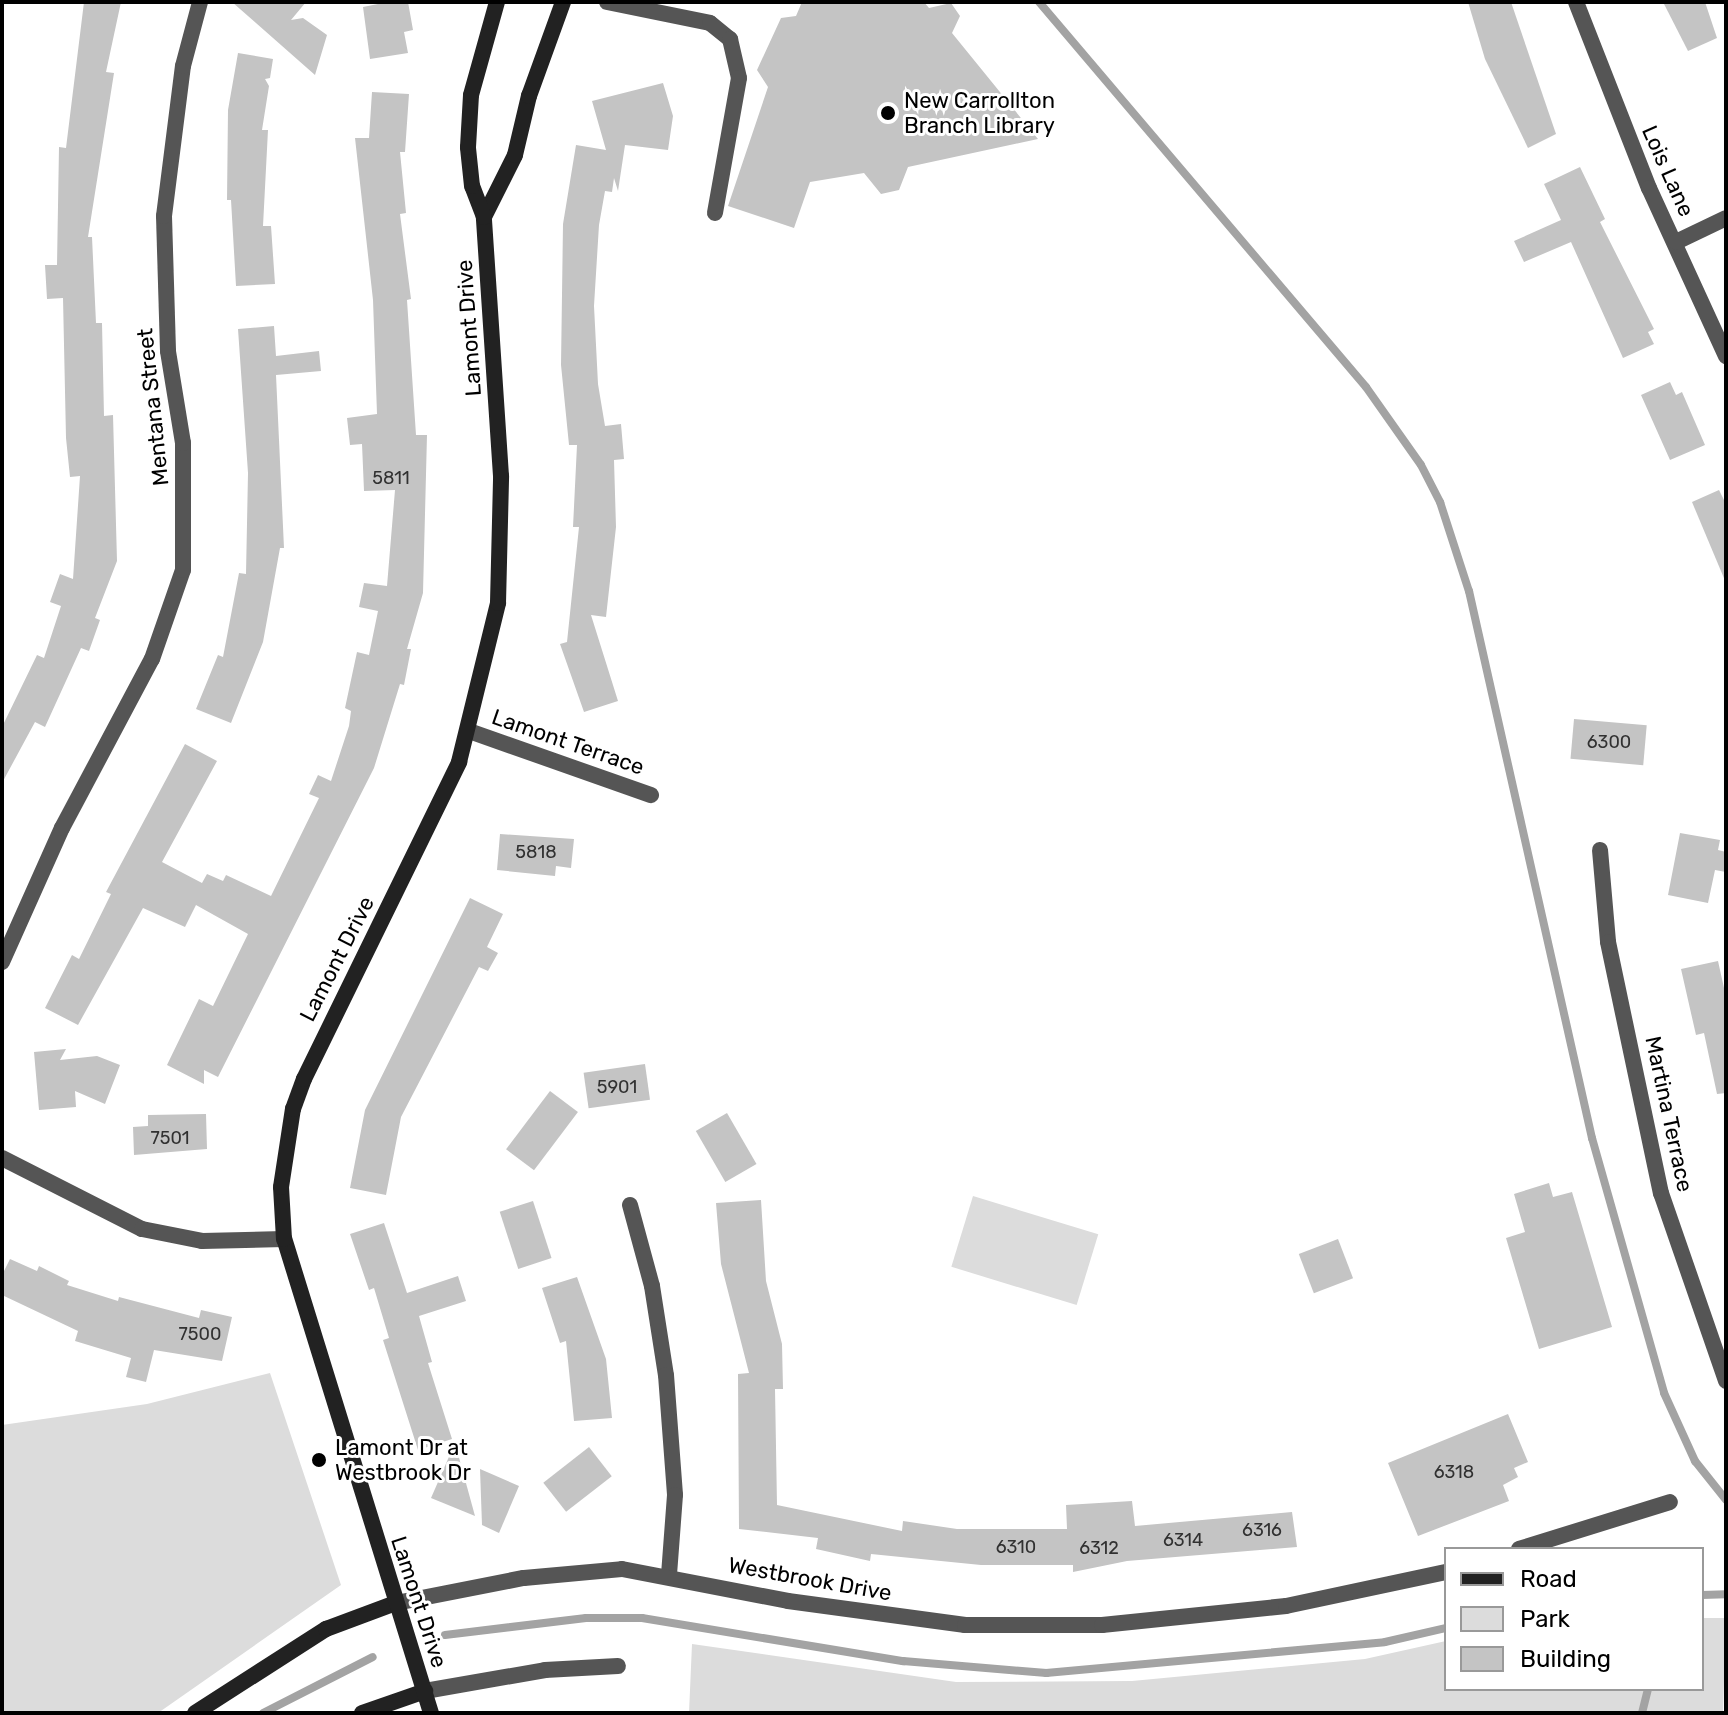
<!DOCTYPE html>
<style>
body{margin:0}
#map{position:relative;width:1728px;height:1715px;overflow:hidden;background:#fff;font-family:Rubik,sans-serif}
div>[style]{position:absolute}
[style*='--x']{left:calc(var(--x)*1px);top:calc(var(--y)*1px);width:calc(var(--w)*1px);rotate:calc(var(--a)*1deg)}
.green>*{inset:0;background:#dcdcdc;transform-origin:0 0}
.stream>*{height:8px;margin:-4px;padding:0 4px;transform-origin:4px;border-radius:4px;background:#a3a3a3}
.building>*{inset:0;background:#c4c4c4;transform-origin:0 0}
.street>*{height:16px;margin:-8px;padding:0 8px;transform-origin:8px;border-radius:8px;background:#555}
.secondary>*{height:16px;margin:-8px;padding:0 8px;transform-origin:8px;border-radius:8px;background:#222}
.dots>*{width:22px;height:22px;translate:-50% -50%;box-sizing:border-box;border:4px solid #fff;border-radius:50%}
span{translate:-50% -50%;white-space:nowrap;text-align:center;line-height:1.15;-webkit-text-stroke:6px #fff;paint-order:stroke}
.number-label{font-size:18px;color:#313131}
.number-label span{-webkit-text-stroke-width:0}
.poi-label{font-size:22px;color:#000}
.left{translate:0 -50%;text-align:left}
.street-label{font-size:22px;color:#000}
.frame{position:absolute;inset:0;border:4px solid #000;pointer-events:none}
.legend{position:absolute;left:1444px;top:1547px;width:260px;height:144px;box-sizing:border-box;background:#fff;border:2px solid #999;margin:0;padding:10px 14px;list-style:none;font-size:24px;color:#000}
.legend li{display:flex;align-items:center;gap:16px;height:40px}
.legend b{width:40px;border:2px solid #999}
</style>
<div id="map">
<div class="green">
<div style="left:973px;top:1196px;width:131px;height:74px;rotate:17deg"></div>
<div style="clip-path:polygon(270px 1373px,341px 1585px,158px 1713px,2px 1713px,2px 1425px,147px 1404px)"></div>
<div style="clip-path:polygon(1702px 1618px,1726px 1618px,1723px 1713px,689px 1713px,692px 1644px,956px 1682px,1132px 1681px,1365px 1659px,1446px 1641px,1446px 1689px,1702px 1689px)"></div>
</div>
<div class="stream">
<div style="--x:1039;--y:2;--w:505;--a:49.66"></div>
<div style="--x:1366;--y:387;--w:95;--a:54.8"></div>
<div style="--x:1421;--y:465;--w:42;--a:62.8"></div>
<div style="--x:1440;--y:502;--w:94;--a:72"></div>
<div style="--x:1469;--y:591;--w:561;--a:77.33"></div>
<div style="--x:1592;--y:1138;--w:265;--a:74.2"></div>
<div style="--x:1664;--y:1393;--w:75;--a:65.5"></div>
<div style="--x:1695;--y:1461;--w:50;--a:51.5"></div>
<div style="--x:1702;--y:1595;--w:24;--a:-2"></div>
<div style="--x:445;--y:1635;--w:142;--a:-6.9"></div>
<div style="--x:586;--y:1618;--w:56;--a:0"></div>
<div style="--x:642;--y:1618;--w:265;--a:9.4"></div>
<div style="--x:903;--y:1661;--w:144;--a:4.8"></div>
<div style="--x:1046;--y:1673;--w:340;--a:-5.2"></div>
<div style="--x:1385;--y:1642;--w:63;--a:-12.9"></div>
<div style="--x:263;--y:1713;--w:123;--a:-27"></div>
<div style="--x:1642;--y:1713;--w:25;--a:-76"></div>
</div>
<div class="building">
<div style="clip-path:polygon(84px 2px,121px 2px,106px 72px,114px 73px,88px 237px,92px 237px,96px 323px,102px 323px,104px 416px,113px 415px,117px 561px,95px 618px,100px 620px,89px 651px,81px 648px,45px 727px,35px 722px,2px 783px,2px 727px,37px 655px,44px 658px,61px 606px,50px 602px,60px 574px,73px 579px,80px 476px,70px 477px,66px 438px,63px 298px,47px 299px,45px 265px,57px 265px,59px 147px,66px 148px)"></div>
<div style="clip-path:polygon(232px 2px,306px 2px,291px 20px,303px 18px,327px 35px,315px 75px)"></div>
<div style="clip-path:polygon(388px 2px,408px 2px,413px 30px,404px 32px,408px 53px,370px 59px,363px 7px)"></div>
<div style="clip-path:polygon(802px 2px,924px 2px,929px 8px,951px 3px,960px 16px,952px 33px,1038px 139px,908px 167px,899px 190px,881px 194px,864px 173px,810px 182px,794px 228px,728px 206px,768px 87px,757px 70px,781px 18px,796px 16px)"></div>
<div style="clip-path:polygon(1468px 2px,1511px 2px,1556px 134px,1528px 148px,1485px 59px)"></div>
<div style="clip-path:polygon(1663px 2px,1705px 2px,1717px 38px,1688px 51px)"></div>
<div style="clip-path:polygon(238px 53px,273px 59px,270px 78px,265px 79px,269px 86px,262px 130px,268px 130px,263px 226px,271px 226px,275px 284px,236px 286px,231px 200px,227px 200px,228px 110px)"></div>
<div style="clip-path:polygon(663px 83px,673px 116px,668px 150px,625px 145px,618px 191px,614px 178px,612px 192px,605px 191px,599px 225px,594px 306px,598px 384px,605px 426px,621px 424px,624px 459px,614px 460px,616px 527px,606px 617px,591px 615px,618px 701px,584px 712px,560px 644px,567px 642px,579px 527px,573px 527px,577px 445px,569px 445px,561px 365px,563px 224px,576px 145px,606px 150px,592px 101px)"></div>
<div style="clip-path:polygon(372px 92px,409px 94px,405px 152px,400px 152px,406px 213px,400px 214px,411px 299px,407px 300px,416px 435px,427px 435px,423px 593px,407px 649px,411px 649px,404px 685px,400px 684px,374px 768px,218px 1077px,204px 1070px,204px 1084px,167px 1065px,199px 999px,213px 1006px,248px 934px,196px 905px,185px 927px,143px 908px,78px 1025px,45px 1008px,72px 955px,79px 959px,111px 894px,106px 892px,185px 744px,217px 761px,162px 862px,202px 883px,207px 874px,223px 881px,226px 875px,271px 896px,319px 798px,309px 794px,318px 775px,331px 781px,349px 726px,351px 711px,345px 708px,357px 652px,369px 655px,378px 611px,359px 607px,364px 583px,387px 586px,395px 490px,364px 491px,362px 444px,350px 445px,347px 418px,377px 414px,373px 300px,355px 138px,369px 138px)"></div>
<div style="clip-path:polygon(1580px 167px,1605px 219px,1600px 222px,1654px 329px,1648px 332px,1654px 344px,1623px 358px,1571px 242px,1524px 262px,1514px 241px,1561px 220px,1544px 184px)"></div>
<div style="clip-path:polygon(274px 326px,276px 356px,319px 351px,321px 371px,276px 375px,284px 548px,280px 548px,263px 642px,231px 723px,196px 709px,218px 655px,223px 657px,239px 573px,246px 574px,248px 473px,238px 329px)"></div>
<div style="clip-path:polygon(1670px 382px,1676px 395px,1682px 392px,1705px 445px,1670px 460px,1641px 395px)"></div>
<div style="clip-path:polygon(1719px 490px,1726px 504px,1726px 583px,1692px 502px)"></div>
<div style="left:1574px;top:719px;width:73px;height:40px;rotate:5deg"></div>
<div style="clip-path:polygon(1680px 833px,1720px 840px,1718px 850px,1726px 852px,1726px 872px,1715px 870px,1708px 903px,1668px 895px)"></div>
<div style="clip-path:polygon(500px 834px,574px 839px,571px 868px,556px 866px,555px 876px,497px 870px)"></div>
<div style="clip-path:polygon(470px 898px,503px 914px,487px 947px,498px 953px,488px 971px,479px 967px,401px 1117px,386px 1195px,350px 1188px,365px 1110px)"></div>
<div style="clip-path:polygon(1718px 961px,1726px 997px,1726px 1093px,1717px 1094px,1704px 1033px,1696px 1035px,1681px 969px)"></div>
<div style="clip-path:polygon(66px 1049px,60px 1060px,97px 1056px,120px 1065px,105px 1104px,75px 1091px,76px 1107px,39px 1110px,34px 1052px)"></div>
<div style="left:645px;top:1064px;width:36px;height:62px;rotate:82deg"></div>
<div style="left:550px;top:1091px;width:35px;height:73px;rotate:37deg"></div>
<div style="left:727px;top:1113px;width:59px;height:36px;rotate:60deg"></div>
<div style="clip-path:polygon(206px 1114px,207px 1149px,134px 1155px,133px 1127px,148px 1126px,148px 1115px)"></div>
<div style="clip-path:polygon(1549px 1183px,1553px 1197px,1572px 1192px,1612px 1327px,1539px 1349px,1506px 1238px,1525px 1232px,1514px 1194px)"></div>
<div style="clip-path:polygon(761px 1200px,766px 1281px,782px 1344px,783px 1389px,775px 1389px,777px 1505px,902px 1531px,903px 1521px,957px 1529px,1067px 1529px,1066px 1505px,1132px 1501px,1135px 1526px,1292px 1512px,1297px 1547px,1127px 1561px,1073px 1572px,1073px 1565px,981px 1565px,871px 1554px,870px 1561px,816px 1549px,818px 1538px,739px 1529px,738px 1374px,749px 1373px,721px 1264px,716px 1203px)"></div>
<div style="left:533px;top:1201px;width:60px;height:35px;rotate:72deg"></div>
<div style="clip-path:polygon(384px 1223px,407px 1293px,458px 1276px,466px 1301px,419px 1316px,432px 1362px,428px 1363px,452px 1439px,418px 1450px,383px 1340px,389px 1338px,374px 1288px,369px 1290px,350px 1234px)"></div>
<div style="left:1338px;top:1239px;width:42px;height:42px;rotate:69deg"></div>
<div style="clip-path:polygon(10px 1259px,37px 1271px,39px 1266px,69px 1281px,67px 1285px,118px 1301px,119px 1297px,199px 1318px,201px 1310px,232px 1317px,222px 1361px,154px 1350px,146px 1382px,126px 1377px,131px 1358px,75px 1341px,78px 1331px,2px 1295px,2px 1275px)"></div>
<div style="clip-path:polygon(577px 1277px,606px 1359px,612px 1418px,574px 1421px,566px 1341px,560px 1343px,542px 1288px)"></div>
<div style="clip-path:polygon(1508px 1414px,1528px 1462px,1514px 1468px,1518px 1477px,1503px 1485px,1509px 1501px,1418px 1536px,1388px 1463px)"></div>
<div style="clip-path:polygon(455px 1443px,475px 1516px,431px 1498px)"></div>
<div style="left:589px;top:1447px;width:37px;height:58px;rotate:52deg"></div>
<div style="clip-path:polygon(480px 1469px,519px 1486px,499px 1533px,482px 1525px)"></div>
</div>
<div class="street">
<div style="--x:607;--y:2;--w:105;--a:11.5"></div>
<div style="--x:710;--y:23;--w:26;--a:39"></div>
<div style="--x:730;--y:39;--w:40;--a:77"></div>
<div style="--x:739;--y:78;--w:137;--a:100.1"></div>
<div style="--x:1576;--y:2;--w:200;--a:68.6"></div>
<div style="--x:1649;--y:188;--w:185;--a:65.4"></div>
<div style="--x:1676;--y:242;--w:55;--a:-25.6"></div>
<div style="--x:469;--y:731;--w:193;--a:19.4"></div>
<div style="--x:1600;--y:850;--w:92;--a:85"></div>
<div style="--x:1608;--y:942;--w:257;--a:78.1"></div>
<div style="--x:1661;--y:1193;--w:199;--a:70.9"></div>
<div style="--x:2;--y:962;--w:147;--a:-65.9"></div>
<div style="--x:62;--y:828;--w:191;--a:-62"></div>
<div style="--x:152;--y:659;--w:94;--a:-70.8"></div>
<div style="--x:183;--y:570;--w:127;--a:-90"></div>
<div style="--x:183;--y:443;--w:93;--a:-99.3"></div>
<div style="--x:168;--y:351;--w:135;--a:-91.7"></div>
<div style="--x:164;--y:216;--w:151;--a:-82.8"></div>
<div style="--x:183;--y:66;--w:66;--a:-75.1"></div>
<div style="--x:2;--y:1158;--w:157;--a:26.9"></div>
<div style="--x:142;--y:1229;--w:61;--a:11.3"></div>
<div style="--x:202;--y:1241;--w:82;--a:-1.4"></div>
<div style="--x:630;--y:1205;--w:84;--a:74.8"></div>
<div style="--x:652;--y:1286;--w:90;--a:81.1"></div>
<div style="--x:666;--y:1375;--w:120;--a:85.7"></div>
<div style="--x:675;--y:1495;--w:80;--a:94.3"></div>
<div style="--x:1519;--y:1549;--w:158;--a:-17.3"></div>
<div style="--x:396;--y:1603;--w:130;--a:-11.1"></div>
<div style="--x:524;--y:1578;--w:98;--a:-5.2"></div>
<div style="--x:622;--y:1569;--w:169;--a:10.9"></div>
<div style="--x:788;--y:1601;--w:179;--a:7.7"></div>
<div style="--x:965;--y:1625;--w:137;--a:0"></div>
<div style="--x:1102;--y:1625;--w:185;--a:-5.9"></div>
<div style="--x:1286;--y:1606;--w:164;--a:-12"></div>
<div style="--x:425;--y:1691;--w:122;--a:-9.9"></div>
<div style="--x:545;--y:1670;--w:73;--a:-3.1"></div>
</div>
<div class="secondary">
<div style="--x:484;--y:217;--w:69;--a:-63.4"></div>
<div style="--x:515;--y:155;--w:61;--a:-76.7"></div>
<div style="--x:529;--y:96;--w:100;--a:-70.1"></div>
<div style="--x:195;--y:1713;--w:156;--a:-32.7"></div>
<div style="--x:326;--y:1629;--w:75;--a:-20.4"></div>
<div style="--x:362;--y:1713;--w:67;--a:-19.2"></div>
<div style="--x:431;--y:1713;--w:496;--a:-107.2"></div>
<div style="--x:284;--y:1239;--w:52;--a:-93.3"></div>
<div style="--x:281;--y:1187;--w:79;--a:-81.3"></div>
<div style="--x:293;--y:1109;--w:32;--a:-70"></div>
<div style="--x:304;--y:1079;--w:353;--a:-63.9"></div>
<div style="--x:459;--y:762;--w:164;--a:-76.2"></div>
<div style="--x:498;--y:603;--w:127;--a:-88.6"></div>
<div style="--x:501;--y:476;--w:260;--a:-93.8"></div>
<div style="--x:484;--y:217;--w:33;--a:-111"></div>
<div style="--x:472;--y:186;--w:39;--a:-96"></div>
<div style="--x:468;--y:147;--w:52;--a:-86.7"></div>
<div style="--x:471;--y:95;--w:97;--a:-74.4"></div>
</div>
<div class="dots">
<div style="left:888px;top:113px;background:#000"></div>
<div style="left:319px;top:1460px;background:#000"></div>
</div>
<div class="number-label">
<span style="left:391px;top:478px">5811</span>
<span style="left:1609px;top:742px">6300</span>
<span style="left:536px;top:852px">5818</span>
<span style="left:617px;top:1087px">5901</span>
<span style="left:170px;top:1138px">7501</span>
<span style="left:200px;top:1334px">7500</span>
<span style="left:1454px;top:1472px">6318</span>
<span style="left:1262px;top:1530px">6316</span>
<span style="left:1183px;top:1540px">6314</span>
<span style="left:1016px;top:1547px">6310</span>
<span style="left:1099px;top:1548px">6312</span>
</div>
<div class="poi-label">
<span class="left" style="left:904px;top:113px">New Carrollton<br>Branch Library</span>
<span class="left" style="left:335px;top:1460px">Lamont Dr at<br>Westbrook Dr</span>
</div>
<div class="street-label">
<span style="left:1668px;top:171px;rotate:66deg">Lois Lane</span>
<span style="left:469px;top:328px;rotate:-94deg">Lamont Drive</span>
<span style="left:153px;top:407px;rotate:-96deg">Mentana Street</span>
<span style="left:568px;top:742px;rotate:19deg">Lamont Terrace</span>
<span style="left:337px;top:959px;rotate:-63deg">Lamont Drive</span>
<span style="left:1669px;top:1114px;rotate:78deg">Martina Terrace</span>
<span style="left:810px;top:1579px;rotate:10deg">Westbrook Drive</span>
<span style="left:419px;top:1602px;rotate:72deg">Lamont Drive</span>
</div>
<div class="frame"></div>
<ul class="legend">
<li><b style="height:10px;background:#222"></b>Road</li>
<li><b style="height:22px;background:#dcdcdc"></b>Park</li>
<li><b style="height:22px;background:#c4c4c4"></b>Building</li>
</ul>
</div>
